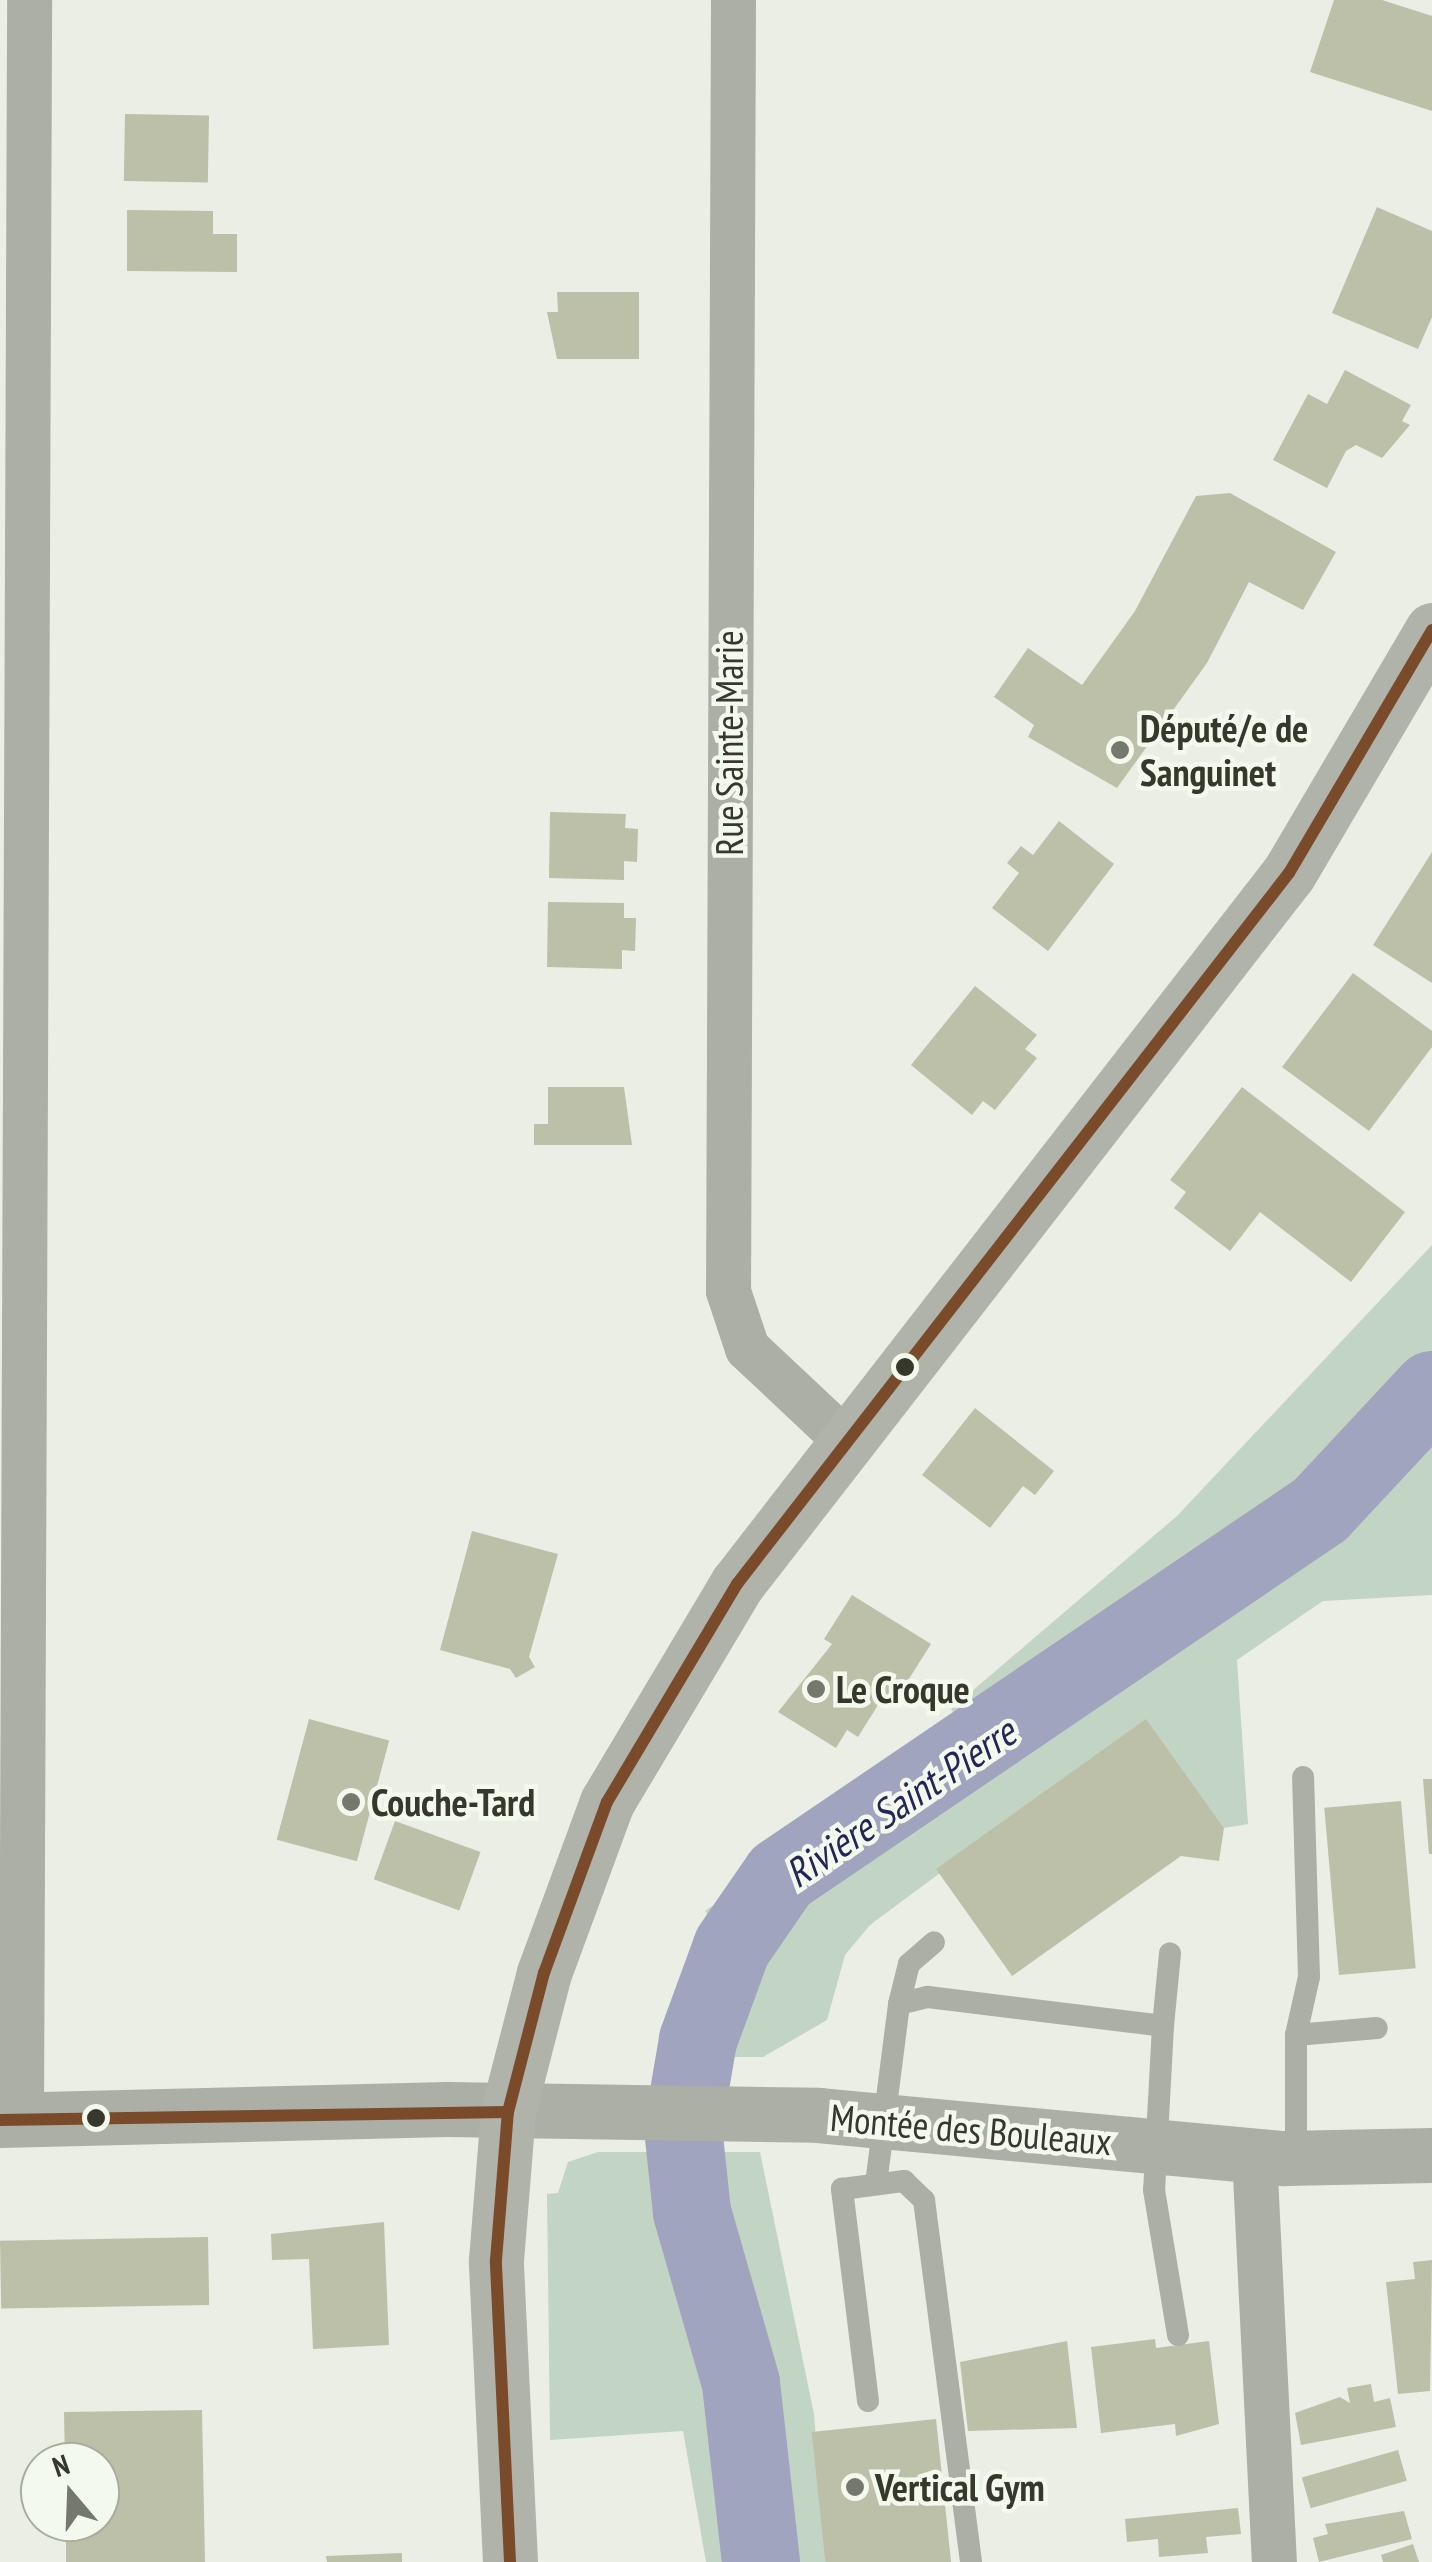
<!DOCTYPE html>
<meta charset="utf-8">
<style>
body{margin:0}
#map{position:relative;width:1432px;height:2562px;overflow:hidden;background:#eaeee5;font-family:"PT Sans Narrow",sans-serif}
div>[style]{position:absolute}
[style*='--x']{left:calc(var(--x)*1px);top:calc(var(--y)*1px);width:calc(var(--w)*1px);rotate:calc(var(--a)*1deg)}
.green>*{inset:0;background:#c2d5c4}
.river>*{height:78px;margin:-39px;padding:0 39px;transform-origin:39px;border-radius:39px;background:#a1a4be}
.building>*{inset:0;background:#bcc0a8;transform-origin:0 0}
.service>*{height:22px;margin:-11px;padding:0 11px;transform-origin:11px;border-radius:11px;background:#acafa6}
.minor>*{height:45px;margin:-22.5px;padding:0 22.5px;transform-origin:22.5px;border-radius:22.5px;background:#acafa6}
.tertiary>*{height:55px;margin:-27.5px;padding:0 27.5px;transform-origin:27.5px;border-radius:27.5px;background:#acafa6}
.secondary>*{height:55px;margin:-27.5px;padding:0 27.5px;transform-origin:27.5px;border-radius:27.5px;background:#b0b3aa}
.bus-1>*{height:12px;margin:-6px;padding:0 6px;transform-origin:6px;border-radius:6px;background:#7a4b2a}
.dots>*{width:28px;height:28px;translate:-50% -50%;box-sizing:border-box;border:5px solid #f4f9ed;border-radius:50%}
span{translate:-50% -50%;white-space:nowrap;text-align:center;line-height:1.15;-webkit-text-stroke:9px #f4f9ed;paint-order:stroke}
.poi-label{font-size:38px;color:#36382b;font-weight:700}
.left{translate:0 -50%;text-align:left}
.street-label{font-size:38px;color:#36382b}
.water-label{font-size:40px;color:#242657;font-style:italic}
.north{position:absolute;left:20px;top:2442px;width:100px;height:100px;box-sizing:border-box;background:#f4f9ed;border:2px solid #a8ac9f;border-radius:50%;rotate:341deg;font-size:28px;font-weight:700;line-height:40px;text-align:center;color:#36382b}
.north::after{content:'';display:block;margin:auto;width:35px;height:45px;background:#75786c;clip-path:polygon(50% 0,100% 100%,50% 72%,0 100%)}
</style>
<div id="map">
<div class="green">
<div style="clip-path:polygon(1432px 1245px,1432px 1595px,1323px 1601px,1237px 1660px,1248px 1824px,1224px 1828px,1146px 1720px,870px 1925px,845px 1955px,827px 2020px,763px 2057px,706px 2057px,739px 1956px,705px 1911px,968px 1732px,951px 1709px,1177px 1516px)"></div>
<div style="clip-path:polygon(760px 2152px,814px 2414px,826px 2562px,706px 2562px,683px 2431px,550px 2440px,547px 2194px,558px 2193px,568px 2162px,598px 2152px)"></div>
</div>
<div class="river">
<div style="--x:761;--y:2562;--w:180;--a:-96.4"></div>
<div style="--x:741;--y:2383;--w:178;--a:-106"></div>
<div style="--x:692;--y:2212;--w:84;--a:-96.1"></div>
<div style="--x:683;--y:2128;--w:89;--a:-80.3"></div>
<div style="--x:698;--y:2040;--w:99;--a:-69.9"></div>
<div style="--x:732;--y:1947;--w:86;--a:-55.4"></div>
<div style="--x:781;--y:1876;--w:652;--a:-34.18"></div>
<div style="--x:1320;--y:1510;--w:164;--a:-47"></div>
</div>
<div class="building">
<div style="clip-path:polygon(1334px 0,1382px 0,1432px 16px,1432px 111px,1310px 72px)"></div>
<div style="left:125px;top:114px;width:84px;height:67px;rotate:1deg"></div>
<div style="clip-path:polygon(1377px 207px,1432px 231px,1432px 317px,1418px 349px,1332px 313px)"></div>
<div style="clip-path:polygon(127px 210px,213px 211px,213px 234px,237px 234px,237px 272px,127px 271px)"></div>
<div style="clip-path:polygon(557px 292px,639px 292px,639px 359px,557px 359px,547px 312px,558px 312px)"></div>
<div style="clip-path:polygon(1345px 370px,1411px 405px,1402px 421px,1410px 425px,1382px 458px,1356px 445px,1346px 451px,1327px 488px,1273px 460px,1308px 394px,1327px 404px)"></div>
<div style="clip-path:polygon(1230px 493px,1336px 552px,1303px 610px,1249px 582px,1207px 663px,1117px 788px,1028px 737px,1034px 725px,994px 697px,1028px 648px,1082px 685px,1135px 611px,1196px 496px)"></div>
<div style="clip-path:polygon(550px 812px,626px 814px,625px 828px,638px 829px,637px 862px,624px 861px,624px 880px,549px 878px)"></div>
<div style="clip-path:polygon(1059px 821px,1114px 864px,1048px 951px,992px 908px,1019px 873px,1007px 863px,1021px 846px,1033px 855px)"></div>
<div style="clip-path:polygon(1432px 852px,1432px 983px,1373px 945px)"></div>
<div style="clip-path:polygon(548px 902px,624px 903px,624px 918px,636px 918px,635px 951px,622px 950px,622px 969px,547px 967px)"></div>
<div style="clip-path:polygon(1353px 973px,1432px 1031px,1432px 1047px,1369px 1131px,1282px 1067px)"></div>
<div style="clip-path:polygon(975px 986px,1037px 1035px,1025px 1049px,1037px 1058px,995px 1110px,983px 1101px,972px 1115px,911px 1065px)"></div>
<div style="clip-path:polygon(548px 1087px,624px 1087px,632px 1145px,534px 1145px,534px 1124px,548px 1124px)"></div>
<div style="clip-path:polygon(1242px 1087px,1405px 1212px,1351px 1282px,1260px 1212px,1230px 1251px,1174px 1208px,1186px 1192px,1170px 1180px)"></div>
<div style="clip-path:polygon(975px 1408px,1054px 1471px,1035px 1495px,1023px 1486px,990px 1528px,922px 1475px)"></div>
<div style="clip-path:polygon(472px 1531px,558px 1554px,529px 1657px,535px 1667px,516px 1678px,510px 1669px,440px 1650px)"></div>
<div style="clip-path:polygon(852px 1595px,931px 1644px,893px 1704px,883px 1697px,858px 1737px,847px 1730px,836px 1748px,778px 1712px,832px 1644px,824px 1639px)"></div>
<div style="left:309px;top:1719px;width:83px;height:125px;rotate:15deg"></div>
<div style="clip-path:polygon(1146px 1719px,1224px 1828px,1219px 1861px,1181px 1856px,1012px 1976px,936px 1869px)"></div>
<div style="clip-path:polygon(1423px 1779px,1432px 1779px,1432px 1854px,1429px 1854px)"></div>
<div style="left:1401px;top:1801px;width:168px;height:77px;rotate:85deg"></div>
<div style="left:395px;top:1821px;width:91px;height:62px;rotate:20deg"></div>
<div style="clip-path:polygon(384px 2222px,389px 2345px,313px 2349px,309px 2259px,272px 2260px,271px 2234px)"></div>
<div style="left:208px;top:2237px;width:68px;height:208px;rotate:89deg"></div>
<div style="clip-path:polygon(1432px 2260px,1430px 2391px,1398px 2394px,1386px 2282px,1415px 2279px,1413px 2262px)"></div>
<div style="clip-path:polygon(1155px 2339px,1156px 2348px,1209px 2341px,1219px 2424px,1176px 2436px,1175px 2424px,1101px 2433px,1091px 2347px)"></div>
<div style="clip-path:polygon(1067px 2341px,1077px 2428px,968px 2431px,960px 2362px)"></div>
<div style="clip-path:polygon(1371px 2384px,1374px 2402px,1390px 2398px,1396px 2427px,1301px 2445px,1295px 2413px,1340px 2397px,1350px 2403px,1347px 2388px)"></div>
<div style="clip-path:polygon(202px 2410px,205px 2562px,66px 2562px,66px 2522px,100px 2522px,100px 2462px,65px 2462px,64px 2412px)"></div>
<div style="left:936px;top:2419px;width:144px;height:125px;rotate:84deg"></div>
<div style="left:1398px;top:2450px;width:32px;height:100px;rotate:74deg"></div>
<div style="clip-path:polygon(1238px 2508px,1241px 2534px,1206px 2537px,1208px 2553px,1159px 2557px,1158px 2539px,1127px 2542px,1125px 2519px)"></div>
<div style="clip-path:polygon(1404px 2511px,1412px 2539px,1319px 2562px,1313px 2538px,1328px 2534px,1325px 2524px)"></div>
<div style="clip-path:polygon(1413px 2544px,1419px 2562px,1383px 2562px,1381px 2555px)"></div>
<div style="clip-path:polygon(402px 2553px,402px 2562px,327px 2562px,326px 2556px)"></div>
</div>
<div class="service">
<div style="--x:899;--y:2004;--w:41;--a:-76"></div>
<div style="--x:909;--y:1964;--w:33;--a:-41"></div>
<div style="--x:1163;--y:2026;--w:73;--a:-84.5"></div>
<div style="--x:1296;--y:2035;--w:81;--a:-4.9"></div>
<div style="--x:1296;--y:2157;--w:122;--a:-90"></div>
<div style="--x:1296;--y:2035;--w:59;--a:-77.4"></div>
<div style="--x:1309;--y:1977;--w:200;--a:-91.7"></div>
<div style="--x:876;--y:2184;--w:181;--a:-82.7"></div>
<div style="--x:899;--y:2004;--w:30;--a:-14"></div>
<div style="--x:928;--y:1997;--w:237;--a:7"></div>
<div style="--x:1163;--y:2026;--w:164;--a:93.1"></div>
<div style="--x:1154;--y:2190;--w:147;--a:80.6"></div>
<div style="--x:868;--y:2401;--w:214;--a:-97"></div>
<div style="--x:842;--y:2189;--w:63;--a:-7.4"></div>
<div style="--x:904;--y:2181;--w:28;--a:44"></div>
<div style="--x:924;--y:2200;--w:365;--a:82.6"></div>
</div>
<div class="minor">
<div style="--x:733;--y:0;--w:1291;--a:90.22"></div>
<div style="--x:728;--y:1291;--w:60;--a:71.6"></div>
<div style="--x:747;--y:1348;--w:134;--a:43.2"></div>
<div style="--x:21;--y:2120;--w:2120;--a:-89.78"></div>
<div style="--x:1254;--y:2155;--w:407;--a:87.2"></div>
</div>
<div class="tertiary">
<div style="--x:0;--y:2120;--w:447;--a:-1.4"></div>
<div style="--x:447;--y:2109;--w:371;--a:0.9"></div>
<div style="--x:818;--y:2115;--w:469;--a:5.3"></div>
<div style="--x:1285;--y:2158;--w:147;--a:-1.2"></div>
</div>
<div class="secondary">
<div style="--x:510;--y:2562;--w:302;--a:-92.7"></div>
<div style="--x:496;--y:2260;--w:148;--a:-85.4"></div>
<div style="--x:508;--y:2112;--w:144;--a:-75.5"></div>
<div style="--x:544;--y:1973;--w:182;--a:-69.8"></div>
<div style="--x:607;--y:1802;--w:254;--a:-59.2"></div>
<div style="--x:737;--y:1584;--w:900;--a:-52.18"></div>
<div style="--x:1289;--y:873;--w:282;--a:-59.5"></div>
</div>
<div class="bus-1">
<div style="--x:0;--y:2120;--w:508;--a:-0.9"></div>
<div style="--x:510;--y:2562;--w:302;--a:-92.7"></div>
<div style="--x:496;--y:2260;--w:148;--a:-85.4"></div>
<div style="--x:508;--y:2112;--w:144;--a:-75.5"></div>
<div style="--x:544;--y:1973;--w:182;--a:-69.8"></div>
<div style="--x:607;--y:1802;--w:254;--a:-59.2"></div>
<div style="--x:737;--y:1584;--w:900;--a:-52.18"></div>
<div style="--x:1289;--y:873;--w:282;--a:-59.5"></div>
</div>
<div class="dots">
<div style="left:1120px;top:750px;background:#75786c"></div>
<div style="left:905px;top:1367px;background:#36382b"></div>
<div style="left:816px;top:1689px;background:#75786c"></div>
<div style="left:351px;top:1802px;background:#75786c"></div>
<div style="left:96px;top:2118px;background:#36382b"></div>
<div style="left:855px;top:2487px;background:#75786c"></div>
</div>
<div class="poi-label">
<span class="left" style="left:1140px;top:750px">Député/e de<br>Sanguinet</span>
<span class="left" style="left:836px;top:1689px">Le Croque</span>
<span class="left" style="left:371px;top:1802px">Couche-Tard</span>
<span class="left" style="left:875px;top:2487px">Vertical Gym</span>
</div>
<div class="street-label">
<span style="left:729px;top:743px;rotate:-90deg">Rue Sainte-Marie</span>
<span style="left:971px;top:2129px;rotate:5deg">Montée des Bouleaux</span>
</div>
<div class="water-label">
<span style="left:900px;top:1802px;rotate:-34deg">Rivière Saint-Pierre</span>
</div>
<div class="north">N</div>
</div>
